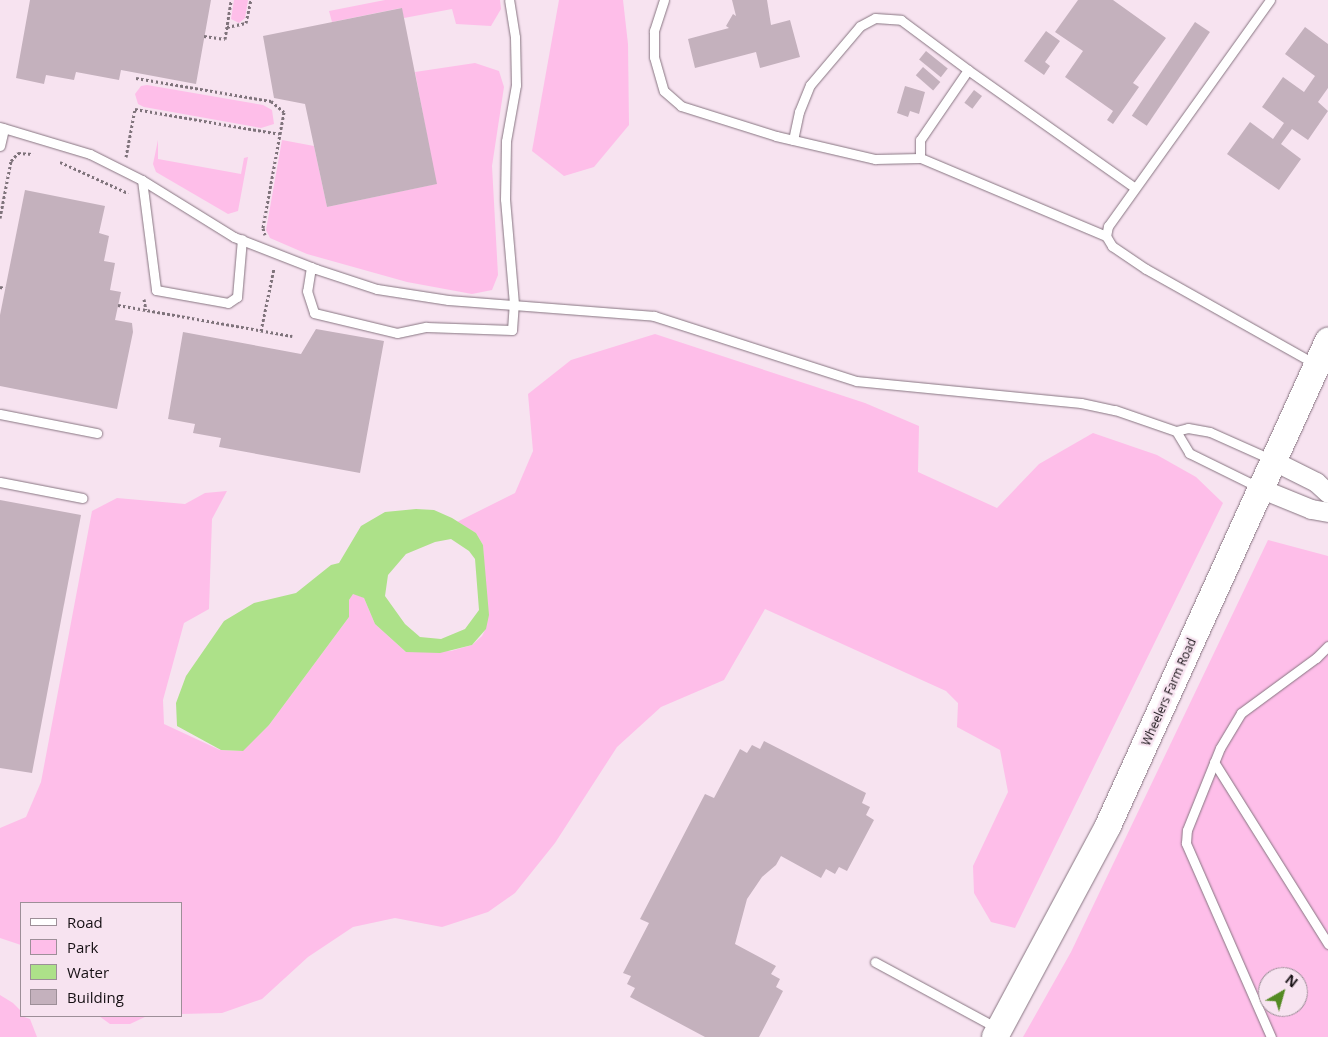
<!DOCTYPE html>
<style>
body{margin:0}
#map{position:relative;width:1328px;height:1037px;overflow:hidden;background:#f7e3f0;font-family:"Open Sans",sans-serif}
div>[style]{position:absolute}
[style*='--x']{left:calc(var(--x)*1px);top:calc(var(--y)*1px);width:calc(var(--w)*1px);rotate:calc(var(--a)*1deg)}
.green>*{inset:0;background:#febee9}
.water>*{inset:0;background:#ade189}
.building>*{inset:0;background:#c4b1bd;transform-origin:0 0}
.path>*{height:3px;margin-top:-1.5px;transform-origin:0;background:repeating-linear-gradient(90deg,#7f737b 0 2.5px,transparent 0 5px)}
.roads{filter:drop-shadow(0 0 1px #877581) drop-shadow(0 0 1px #877581)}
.service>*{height:9px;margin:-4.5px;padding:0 4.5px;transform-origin:4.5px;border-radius:4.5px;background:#fff}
.minor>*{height:19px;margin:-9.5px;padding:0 9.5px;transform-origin:9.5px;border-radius:9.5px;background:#fff}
.secondary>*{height:26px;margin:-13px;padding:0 13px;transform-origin:13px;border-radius:13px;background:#fff}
span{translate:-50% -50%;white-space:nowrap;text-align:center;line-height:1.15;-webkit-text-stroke:4.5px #f7e3f0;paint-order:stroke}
.street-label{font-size:12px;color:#161014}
.legend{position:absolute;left:20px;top:902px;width:162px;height:115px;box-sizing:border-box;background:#f7e3f0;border:1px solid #9d8f98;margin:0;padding:6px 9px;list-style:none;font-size:15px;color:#161014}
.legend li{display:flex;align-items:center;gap:10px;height:25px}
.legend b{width:25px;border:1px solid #9d8f98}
.north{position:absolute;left:1258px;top:967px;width:50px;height:50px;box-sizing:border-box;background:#f7e3f0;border:1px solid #9d8f98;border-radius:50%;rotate:38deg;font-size:14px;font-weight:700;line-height:20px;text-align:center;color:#161014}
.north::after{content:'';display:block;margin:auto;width:18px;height:22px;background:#548a23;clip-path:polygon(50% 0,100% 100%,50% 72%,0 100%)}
</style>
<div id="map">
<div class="green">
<div style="clip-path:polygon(234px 0,248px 0,245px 18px,239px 23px,231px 19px)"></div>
<div style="clip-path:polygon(385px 0,500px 0,501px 9px,491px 26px,456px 24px,452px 9px,404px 18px,401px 8px,332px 22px,329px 11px)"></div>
<div style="clip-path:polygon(559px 0,623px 0,628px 44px,629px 125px,594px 167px,564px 176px,532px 151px)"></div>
<div style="clip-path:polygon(475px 63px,499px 71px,504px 87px,492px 166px,498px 275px,492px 290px,472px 294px,407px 282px,307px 254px,270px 238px,266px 230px,282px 140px,314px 146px,327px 207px,436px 184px,415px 72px)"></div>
<div style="clip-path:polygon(147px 85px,263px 105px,272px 110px,274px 124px,261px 128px,144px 107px,138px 104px,135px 94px,141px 86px)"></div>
<div style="clip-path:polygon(158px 140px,158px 159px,241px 174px,244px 158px,248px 157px,238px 211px,228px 214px,156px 172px,153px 164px)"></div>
<div style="clip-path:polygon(655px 334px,865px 403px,919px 426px,918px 472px,997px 508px,1039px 464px,1093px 433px,1157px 455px,1196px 477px,1223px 503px,1015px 928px,991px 922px,974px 893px,973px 866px,1008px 792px,1000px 750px,957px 727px,958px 703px,946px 691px,765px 609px,724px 680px,661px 707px,617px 747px,555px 843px,515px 893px,488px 912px,442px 927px,395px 918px,353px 927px,308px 957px,262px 999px,222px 1013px,181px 1014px,181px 903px,21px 903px,21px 945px,0 938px,0 828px,26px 817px,41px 782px,92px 511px,117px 498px,185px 504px,205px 493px,227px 491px,212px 519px,209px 609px,184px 623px,163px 700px,164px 724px,220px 750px,242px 751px,269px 725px,349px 617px,349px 600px,353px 593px,364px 598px,375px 624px,406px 652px,451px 651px,472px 645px,482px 636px,486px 628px,483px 545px,476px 533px,457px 522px,515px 493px,533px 451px,528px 394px,571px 360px)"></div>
<div style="clip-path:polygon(evenodd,1268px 540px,1328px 556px,1328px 1037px,1023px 1037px,1071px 952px,1268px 540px,1268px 977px,1298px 977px,1298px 1007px,1268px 1007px,1268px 977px)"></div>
<div style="clip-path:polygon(0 995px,13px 1003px,21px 1011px,21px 1016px,30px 1019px,37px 1037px,0 1037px)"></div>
<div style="clip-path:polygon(99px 1016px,147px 1016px,130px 1024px,110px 1024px)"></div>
</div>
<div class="water">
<div style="clip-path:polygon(evenodd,416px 509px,434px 510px,452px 518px,476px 533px,483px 545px,489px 615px,486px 629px,472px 645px,440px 653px,406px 652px,375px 624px,364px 598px,353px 594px,349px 600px,349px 617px,269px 725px,243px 751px,221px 750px,177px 726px,176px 703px,186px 676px,224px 621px,254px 603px,296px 593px,331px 565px,339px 563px,361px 526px,385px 512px,416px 509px,451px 539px,469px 551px,475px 559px,479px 610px,465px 629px,441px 639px,420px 637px,405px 624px,385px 596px,388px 575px,406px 554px,435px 542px,451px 539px)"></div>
</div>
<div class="building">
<div style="clip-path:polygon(30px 0,211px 0,196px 84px,121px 70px,119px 80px,76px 72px,74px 80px,46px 75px,44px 84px,16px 78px)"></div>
<div style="clip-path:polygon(732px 0,767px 0,771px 25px,790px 20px,800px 57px,760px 68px,756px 52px,695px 68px,688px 39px,729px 28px,726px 26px,733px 14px,736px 16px)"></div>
<div style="clip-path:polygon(1078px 0,1113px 0,1166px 38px,1133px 83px,1139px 87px,1113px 124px,1107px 120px,1113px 111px,1065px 77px,1083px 51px,1055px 32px)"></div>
<div style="clip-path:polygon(402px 8px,437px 184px,327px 207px,305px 104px,274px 98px,263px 36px)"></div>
<div style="left:1195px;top:22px;width:18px;height:113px;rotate:34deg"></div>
<div style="clip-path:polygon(1305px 27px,1328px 44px,1328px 88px,1318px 102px,1328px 111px,1308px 140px,1292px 129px,1281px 144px,1301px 159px,1279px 190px,1227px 154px,1250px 122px,1273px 139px,1284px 123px,1262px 107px,1283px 77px,1304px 92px,1315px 76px,1285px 54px)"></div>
<div style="clip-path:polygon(1046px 31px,1060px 41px,1045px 62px,1050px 66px,1044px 75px,1024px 61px)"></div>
<div style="left:926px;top:51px;width:28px;height:11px;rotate:39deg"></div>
<div style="left:923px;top:67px;width:23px;height:11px;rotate:41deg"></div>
<div style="clip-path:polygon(905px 86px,925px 92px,919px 114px,910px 111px,908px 117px,897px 113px)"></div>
<div style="left:974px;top:90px;width:10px;height:16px;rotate:37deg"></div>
<div style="clip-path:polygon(25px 190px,105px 206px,99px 233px,109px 236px,104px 261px,115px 263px,110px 290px,121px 292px,115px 320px,132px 323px,133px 332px,117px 409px,0 386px,0 315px)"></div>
<div style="clip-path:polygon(316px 329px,384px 341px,360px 473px,219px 447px,221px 438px,193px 433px,195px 424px,168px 419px,183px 332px,301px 354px)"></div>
<div style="clip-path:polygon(0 500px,81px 515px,32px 773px,0 768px)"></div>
<div style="clip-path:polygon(764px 741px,866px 793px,862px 803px,870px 807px,866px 815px,874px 820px,847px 871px,839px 867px,835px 874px,826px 869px,821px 878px,781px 856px,776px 865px,762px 877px,747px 899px,735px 944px,776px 966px,771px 974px,780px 979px,776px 987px,783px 991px,759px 1037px,705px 1037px,630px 997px,635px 988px,627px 984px,631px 976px,623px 973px,649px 923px,640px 919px,705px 794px,714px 798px,740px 749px,747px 753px,752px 745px,760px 749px)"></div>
</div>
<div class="path">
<div style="--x:227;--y:27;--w:19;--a:-12"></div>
<div style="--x:246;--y:23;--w:24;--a:-78"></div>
<div style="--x:204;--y:36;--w:21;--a:8"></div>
<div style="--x:225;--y:39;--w:39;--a:-81"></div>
<div style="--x:136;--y:78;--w:137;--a:9.7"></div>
<div style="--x:271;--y:101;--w:17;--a:40"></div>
<div style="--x:284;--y:112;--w:118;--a:100.3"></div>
<div style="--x:263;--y:228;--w:7;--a:74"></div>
<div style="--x:126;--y:157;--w:49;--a:-79.4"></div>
<div style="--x:135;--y:109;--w:146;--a:9.8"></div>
<div style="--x:60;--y:162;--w:75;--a:24.5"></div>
<div style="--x:0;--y:218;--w:58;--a:-79.1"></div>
<div style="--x:11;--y:161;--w:11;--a:-49"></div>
<div style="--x:18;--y:153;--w:15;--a:4"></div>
<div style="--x:0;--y:287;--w:5;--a:11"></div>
<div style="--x:144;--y:299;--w:11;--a:80"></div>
<div style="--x:118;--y:305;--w:177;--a:10.1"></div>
<div style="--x:261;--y:331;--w:64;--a:-78.3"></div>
</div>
<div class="roads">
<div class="service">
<div style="--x:664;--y:0;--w:33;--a:108"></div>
<div style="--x:654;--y:31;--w:26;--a:90"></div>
<div style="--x:654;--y:57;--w:35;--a:74"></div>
<div style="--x:664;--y:91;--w:23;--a:41"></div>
<div style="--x:681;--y:106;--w:100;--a:17.5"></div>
<div style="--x:776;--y:136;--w:102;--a:13.1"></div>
<div style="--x:875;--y:159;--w:45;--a:-1.3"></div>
<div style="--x:1270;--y:0;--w:278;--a:125.6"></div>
<div style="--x:1108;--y:226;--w:10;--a:101"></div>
<div style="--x:1106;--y:236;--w:12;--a:59"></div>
<div style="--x:1112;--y:246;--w:41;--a:34.1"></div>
<div style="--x:1146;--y:269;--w:194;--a:29.3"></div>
<div style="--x:0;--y:127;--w:94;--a:16.7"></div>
<div style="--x:90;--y:154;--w:58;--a:26.6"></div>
<div style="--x:142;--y:180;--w:108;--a:31.8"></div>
<div style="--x:234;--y:237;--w:88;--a:21.3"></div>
<div style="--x:316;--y:269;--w:64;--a:18.2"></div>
<div style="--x:377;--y:289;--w:72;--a:8.8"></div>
<div style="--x:448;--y:300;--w:207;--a:4.4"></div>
<div style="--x:654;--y:316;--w:212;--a:17.8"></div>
<div style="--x:856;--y:381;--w:226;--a:5.6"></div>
<div style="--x:1081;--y:403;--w:35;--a:12"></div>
<div style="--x:1115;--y:410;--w:65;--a:19"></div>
<div style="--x:1176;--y:431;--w:12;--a:-14"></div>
<div style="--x:1188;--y:428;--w:22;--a:10"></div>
<div style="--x:1210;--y:432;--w:69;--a:24"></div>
<div style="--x:793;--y:140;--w:29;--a:-78"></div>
<div style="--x:799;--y:112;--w:29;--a:-68"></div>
<div style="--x:810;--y:85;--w:77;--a:-49.7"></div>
<div style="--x:860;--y:26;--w:17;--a:-28"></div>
<div style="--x:875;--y:18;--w:26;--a:4"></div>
<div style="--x:901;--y:20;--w:84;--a:36.7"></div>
<div style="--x:0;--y:146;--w:18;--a:-77"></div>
<div style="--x:142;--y:180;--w:111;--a:82.7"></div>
<div style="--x:156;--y:290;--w:73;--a:10.2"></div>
<div style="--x:228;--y:303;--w:11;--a:-34"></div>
<div style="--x:237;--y:297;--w:58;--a:-85.1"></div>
<div style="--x:1106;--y:236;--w:202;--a:-157.2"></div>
<div style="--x:920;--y:158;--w:18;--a:-90"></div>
<div style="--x:920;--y:140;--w:85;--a:-55.6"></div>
<div style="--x:968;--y:70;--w:204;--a:35.2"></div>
<div style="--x:311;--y:267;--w:24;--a:99"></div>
<div style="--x:307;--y:291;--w:23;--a:72"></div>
<div style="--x:314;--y:313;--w:85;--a:13.5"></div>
<div style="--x:397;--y:333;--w:30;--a:-12"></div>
<div style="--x:426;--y:327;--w:86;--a:2"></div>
<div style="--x:512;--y:330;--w:26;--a:-86"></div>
<div style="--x:514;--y:304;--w:105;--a:-94.9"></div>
<div style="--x:505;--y:199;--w:58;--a:-89"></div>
<div style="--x:506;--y:141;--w:57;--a:-79.9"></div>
<div style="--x:516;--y:85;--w:48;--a:-91.2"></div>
<div style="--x:515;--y:37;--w:37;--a:-99"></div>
<div style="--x:0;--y:414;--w:99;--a:11.1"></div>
<div style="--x:1176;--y:431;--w:26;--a:59"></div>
<div style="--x:1189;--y:453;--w:79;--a:26.2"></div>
<div style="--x:0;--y:482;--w:84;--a:11"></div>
<div style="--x:1214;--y:762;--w:215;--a:57.9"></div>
<div style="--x:875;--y:962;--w:139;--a:28.4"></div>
<div style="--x:1271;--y:1037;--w:212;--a:-113.7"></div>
<div style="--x:1186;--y:843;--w:13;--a:-86"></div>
<div style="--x:1187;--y:830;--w:88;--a:-68.1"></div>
<div style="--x:1220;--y:748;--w:41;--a:-59"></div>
<div style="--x:1241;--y:713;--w:93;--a:-36.3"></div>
<div style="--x:1316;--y:658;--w:17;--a:-45"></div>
</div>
<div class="minor">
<div style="--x:1274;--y:461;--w:47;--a:26.6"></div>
<div style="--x:1316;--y:482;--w:16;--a:43"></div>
<div style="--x:1262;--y:489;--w:53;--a:22.2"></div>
<div style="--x:1311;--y:509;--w:17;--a:10"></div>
</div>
<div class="secondary">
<div style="--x:995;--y:1037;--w:239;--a:-61.8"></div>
<div style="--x:1108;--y:826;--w:533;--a:-65.6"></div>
</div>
</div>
<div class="street-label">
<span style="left:1169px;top:692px;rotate:-66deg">Wheelers Farm Road</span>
</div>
<ul class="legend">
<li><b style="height:6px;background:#fff"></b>Road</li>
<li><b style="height:14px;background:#febee9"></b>Park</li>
<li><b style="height:14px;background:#ade189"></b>Water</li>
<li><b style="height:14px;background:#c4b1bd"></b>Building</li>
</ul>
<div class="north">N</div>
</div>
